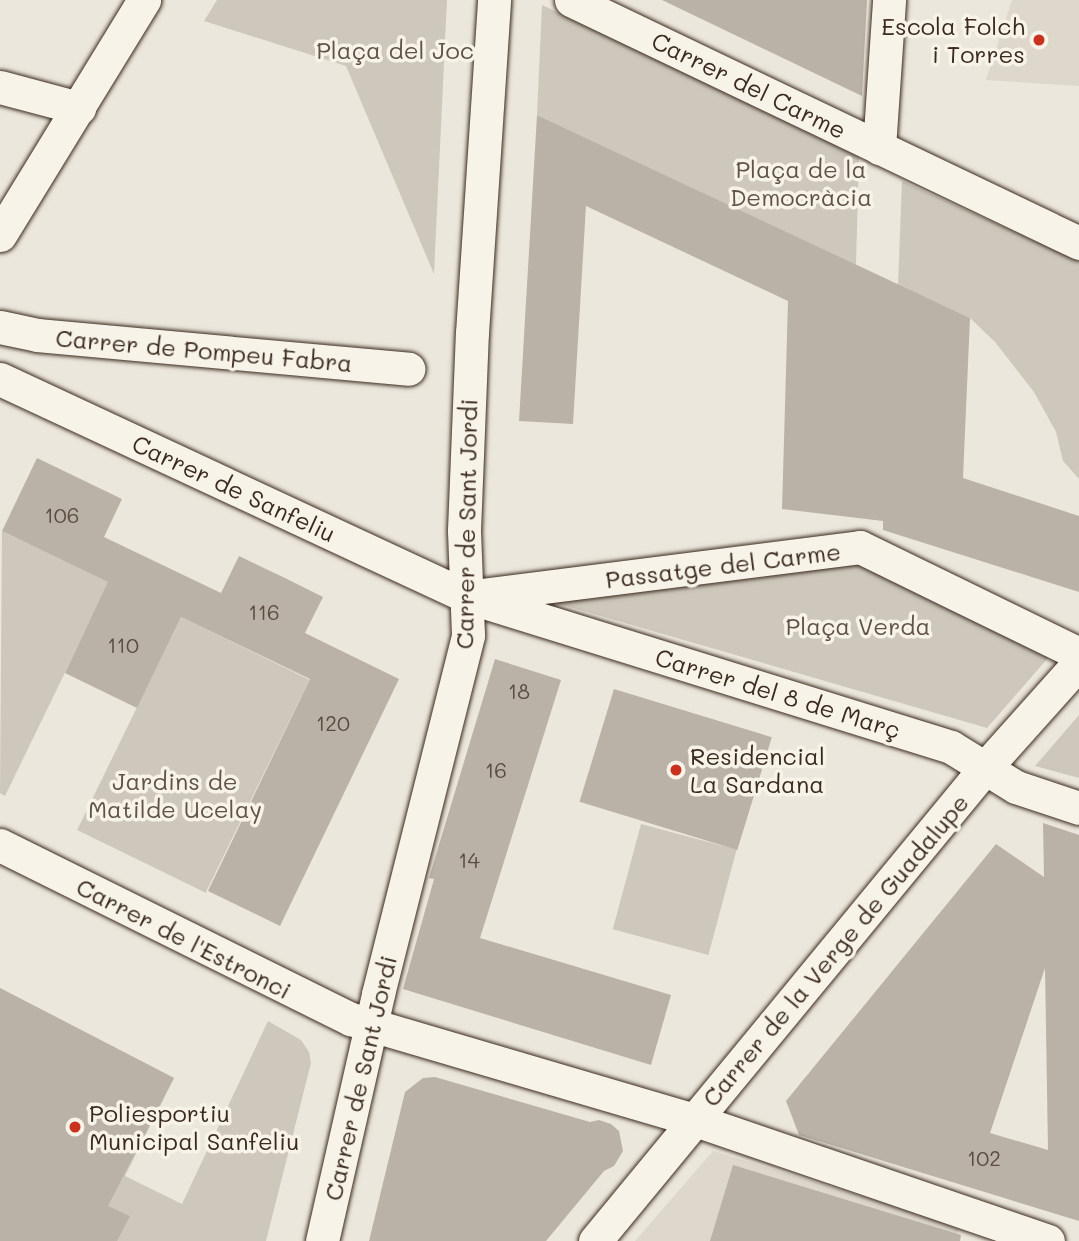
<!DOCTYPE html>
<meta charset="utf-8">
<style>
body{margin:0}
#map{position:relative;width:1079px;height:1241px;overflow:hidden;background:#ece7dc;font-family:Mali,sans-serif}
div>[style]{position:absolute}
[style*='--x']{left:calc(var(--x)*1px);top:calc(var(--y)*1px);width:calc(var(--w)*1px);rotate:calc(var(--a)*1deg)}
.built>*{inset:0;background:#ddd7cc}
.green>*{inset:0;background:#cec8bc;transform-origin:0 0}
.building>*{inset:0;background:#bab2a7;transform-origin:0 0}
.roads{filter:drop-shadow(0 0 2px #3b2a1e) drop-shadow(0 0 2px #3b2a1e)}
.minor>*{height:33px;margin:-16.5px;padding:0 16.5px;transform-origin:16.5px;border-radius:16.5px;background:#f7f3e8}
.dots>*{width:19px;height:19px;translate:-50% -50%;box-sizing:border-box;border:4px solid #f7f3e8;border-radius:50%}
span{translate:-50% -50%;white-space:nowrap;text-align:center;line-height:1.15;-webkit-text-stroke:7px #f7f3e8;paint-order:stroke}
.number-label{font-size:21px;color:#5b4c40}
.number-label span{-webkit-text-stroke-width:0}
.poi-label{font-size:24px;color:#3b2a1e}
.right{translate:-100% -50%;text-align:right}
.left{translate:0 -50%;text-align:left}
.park-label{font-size:24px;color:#605246}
.street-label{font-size:24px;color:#3b2a1e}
</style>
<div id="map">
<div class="built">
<div style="clip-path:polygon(1012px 0,1079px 0,1079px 86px,986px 80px)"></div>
<div style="clip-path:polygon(713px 1151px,960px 1226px,955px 1241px,635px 1241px)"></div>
</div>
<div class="green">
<div style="clip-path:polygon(217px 0,447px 0,434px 274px,346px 66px,204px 21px)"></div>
<div style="clip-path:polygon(542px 5px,859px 154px,856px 265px,537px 115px)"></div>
<div style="clip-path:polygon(902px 181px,1079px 261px,1079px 479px,1063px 461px,1056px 432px,1034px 392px,995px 342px,970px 318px,898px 285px)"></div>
<div style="clip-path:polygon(2px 531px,109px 582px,5px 796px,0 793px)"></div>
<div style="clip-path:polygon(868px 563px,1055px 650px,987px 728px,542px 599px)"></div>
<div style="left:181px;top:617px;width:143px;height:237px;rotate:26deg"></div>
<div style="clip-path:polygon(1079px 715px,1079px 778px,1035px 766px)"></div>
<div style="left:641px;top:824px;width:99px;height:109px;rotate:15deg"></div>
<div style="clip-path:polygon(0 988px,174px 1078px,125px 1176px,182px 1204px,268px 1021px,301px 1040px,309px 1052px,311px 1063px,266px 1241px,0 1241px)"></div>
</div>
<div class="building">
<div style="clip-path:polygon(662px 0,867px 0,862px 96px)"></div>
<div style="clip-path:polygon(537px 115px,970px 318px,963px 478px,1079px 516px,1079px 592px,883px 530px,883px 521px,782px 509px,788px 301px,586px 206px,573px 424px,519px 421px)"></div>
<div style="clip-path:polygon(37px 458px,122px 499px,104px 537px,221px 593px,239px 556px,287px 579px,323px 597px,305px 633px,399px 679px,280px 926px,208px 891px,310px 679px,181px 617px,137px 708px,65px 673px,108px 582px,2px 531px)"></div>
<div style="clip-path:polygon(495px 659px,561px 680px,480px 938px,671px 995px,651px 1065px,403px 989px,434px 879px,429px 878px)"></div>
<div style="left:614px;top:689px;width:165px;height:118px;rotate:17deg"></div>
<div style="clip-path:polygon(evenodd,1043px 823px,1079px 835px,1079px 1221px,799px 1135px,786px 1101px,996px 844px,1044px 877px,1043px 823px,1045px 968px,1048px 1150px,990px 1133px,1045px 968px)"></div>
<div style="clip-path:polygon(0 988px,174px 1078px,108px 1206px,130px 1216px,117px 1241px,0 1241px)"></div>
<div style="clip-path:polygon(435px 1077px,590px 1122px,599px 1120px,611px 1124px,619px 1131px,623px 1151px,614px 1166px,604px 1171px,546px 1241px,369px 1241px,405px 1092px,423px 1078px)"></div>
<div style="clip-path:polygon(733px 1165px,961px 1235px,960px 1241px,710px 1241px)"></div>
</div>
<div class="roads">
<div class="minor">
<div style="--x:571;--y:0;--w:563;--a:25.56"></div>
<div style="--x:0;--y:87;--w:82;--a:14.9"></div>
<div style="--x:879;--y:148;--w:148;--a:-86.1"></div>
<div style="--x:0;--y:235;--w:276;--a:-58.5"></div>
<div style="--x:0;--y:327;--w:38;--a:12"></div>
<div style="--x:37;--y:335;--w:373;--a:5.2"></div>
<div style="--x:0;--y:379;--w:516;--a:24.98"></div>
<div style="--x:468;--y:597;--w:506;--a:17.25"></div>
<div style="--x:951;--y:747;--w:76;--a:31.6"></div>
<div style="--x:1016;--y:787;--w:66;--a:18.4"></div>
<div style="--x:481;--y:595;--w:382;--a:-7.2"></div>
<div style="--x:860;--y:547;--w:244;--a:26"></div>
<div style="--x:0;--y:845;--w:392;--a:26.4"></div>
<div style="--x:351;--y:1019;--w:359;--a:16.4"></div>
<div style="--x:695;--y:1120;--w:373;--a:18.9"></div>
<div style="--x:322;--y:1241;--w:253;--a:-77.2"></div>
<div style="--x:378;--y:994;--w:370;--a:-75.9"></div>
<div style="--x:468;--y:635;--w:105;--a:-92.2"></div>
<div style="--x:464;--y:530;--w:197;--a:-87.7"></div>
<div style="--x:472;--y:333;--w:334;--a:-86.2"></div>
<div style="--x:595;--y:1241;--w:613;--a:-50.49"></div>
<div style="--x:985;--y:768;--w:141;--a:-48.2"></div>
</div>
</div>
<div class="dots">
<div style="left:1039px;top:40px;background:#c8321e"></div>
<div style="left:676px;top:770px;background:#c8321e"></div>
<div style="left:75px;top:1127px;background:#c8321e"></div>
</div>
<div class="number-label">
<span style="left:62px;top:515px">106</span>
<span style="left:264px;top:612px">116</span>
<span style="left:123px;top:645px">110</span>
<span style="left:519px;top:691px">18</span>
<span style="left:333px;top:723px">120</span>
<span style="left:496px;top:770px">16</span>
<span style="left:469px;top:860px">14</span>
<span style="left:984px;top:1158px">102</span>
</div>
<div class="poi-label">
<span class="right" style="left:1025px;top:40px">Escola Folch<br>i Torres</span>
<span class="left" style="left:690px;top:770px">Residencial<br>La Sardana</span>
<span class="left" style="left:89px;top:1127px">Poliesportiu<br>Municipal Sanfeliu</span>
</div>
<div class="park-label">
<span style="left:395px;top:50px">Plaça del Joc</span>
<span style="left:801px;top:183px">Plaça de la<br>Democràcia</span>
<span style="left:858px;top:626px">Plaça Verda</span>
<span style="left:175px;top:795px">Jardins de<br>Matilde Ucelay</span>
</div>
<div class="street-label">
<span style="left:749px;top:85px;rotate:26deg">Carrer del Carme</span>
<span style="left:204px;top:350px;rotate:5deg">Carrer de Pompeu Fabra</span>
<span style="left:234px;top:488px;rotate:25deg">Carrer de Sanfeliu</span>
<span style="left:466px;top:524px;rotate:-89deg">Carrer de Sant Jordi</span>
<span style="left:723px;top:565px;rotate:-7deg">Passatge del Carme</span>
<span style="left:778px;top:693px;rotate:17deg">Carrer del 8 de Març</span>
<span style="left:184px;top:938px;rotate:27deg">Carrer de l'Estronci</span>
<span style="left:835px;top:950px;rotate:-50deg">Carrer de la Verge de Guadalupe</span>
<span style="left:360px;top:1078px;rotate:-77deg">Carrer de Sant Jordi</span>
</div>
</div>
